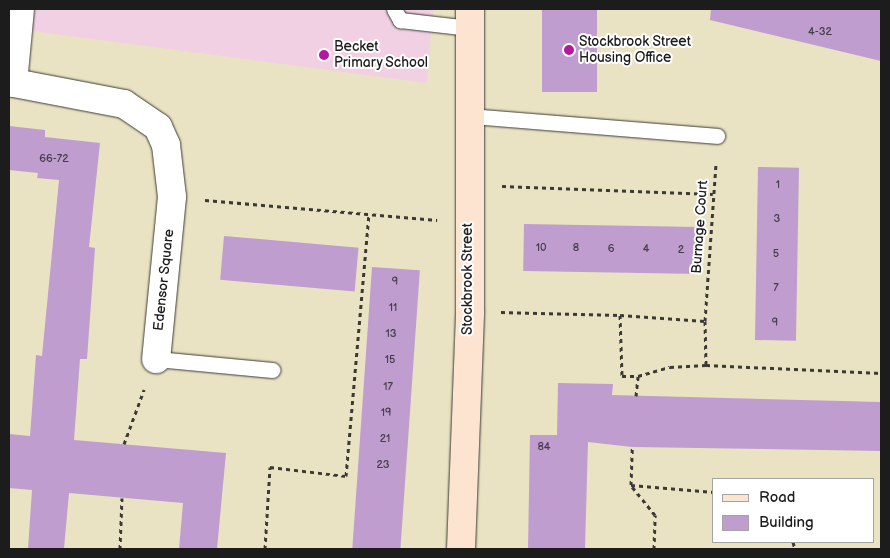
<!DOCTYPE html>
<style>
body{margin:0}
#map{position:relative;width:890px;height:558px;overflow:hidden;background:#eae3c3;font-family:"Balsamiq Sans",sans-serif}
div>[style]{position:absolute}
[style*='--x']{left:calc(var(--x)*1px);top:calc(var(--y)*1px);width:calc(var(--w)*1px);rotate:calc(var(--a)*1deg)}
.built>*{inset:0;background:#f1d0e3}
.building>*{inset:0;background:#bf9dcf;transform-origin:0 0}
.path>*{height:3px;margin-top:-1.5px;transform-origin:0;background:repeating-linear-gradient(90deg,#3b3a35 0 4px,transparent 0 8px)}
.roads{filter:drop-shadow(0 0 1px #3b3a35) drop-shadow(0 0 1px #3b3a35)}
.lane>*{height:15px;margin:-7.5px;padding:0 7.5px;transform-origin:7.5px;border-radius:7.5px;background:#fff}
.street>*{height:28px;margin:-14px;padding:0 14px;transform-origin:14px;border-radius:14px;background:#fff}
.secondary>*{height:28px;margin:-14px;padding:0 14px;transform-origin:14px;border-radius:14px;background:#fde4d1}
.dots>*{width:14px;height:14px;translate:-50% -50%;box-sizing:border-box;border:2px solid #fff;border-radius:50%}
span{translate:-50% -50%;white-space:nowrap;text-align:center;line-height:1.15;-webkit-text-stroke:4px #fff;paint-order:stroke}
.number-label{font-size:11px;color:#453c49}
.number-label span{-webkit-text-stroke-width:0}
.poi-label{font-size:14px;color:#1c1c1c}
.left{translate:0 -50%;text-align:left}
.street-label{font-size:14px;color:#1c1c1c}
.frame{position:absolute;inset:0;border:10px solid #1c1c1c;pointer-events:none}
.legend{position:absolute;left:712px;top:478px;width:162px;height:65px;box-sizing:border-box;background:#fff;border:1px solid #a4a4a4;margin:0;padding:6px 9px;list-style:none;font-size:15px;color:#1c1c1c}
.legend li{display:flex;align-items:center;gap:10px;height:25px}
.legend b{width:25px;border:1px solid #a4a4a4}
</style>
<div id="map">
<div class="built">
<div style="clip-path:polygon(9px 9px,433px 9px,427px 83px,9px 28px)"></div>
</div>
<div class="building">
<div style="left:542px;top:9px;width:55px;height:83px"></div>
<div style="clip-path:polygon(711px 9px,881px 9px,881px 61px,710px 20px)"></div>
<div style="clip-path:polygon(9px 126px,45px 130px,45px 137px,100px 143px,89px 247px,95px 248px,87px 359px,80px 359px,74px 440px,226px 453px,217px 549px,179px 549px,183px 503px,69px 493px,64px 549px,28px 549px,32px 490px,9px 488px,9px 434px,30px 436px,36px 355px,42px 356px,59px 180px,37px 178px,38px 173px,9px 170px)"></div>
<div style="left:758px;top:167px;width:41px;height:173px;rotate:1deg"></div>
<div style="left:524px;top:224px;width:176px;height:47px;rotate:1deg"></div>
<div style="left:224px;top:236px;width:135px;height:44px;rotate:5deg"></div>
<div style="left:372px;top:267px;width:48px;height:283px;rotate:4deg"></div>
<div style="clip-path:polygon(558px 383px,613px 384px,612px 395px,881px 402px,881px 451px,632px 447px,588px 442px,585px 549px,528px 549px,530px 435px,557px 435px)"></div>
</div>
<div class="path">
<div style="--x:502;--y:186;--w:211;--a:2.2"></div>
<div style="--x:205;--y:200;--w:233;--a:4.9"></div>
<div style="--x:501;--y:312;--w:119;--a:1.4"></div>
<div style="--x:620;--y:315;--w:61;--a:88.1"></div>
<div style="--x:622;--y:376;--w:16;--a:0"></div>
<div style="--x:638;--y:376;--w:33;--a:-16"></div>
<div style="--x:670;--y:367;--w:36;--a:-3"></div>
<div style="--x:706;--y:365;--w:175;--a:2.6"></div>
<div style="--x:620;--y:315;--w:85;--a:4"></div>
<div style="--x:705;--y:321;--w:159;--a:-86"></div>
<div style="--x:705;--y:321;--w:44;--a:88.7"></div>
<div style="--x:636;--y:396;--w:20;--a:-84"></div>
<div style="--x:124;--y:444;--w:58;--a:-69.7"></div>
<div style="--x:631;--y:485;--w:38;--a:-88"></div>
<div style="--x:793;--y:542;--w:7;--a:74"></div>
<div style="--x:120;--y:549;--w:51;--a:-87.8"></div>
<div style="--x:265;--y:549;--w:82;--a:-86.5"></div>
<div style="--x:270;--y:467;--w:77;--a:6.8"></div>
<div style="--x:346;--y:476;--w:262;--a:-85"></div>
<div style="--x:654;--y:549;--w:34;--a:-88"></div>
<div style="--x:655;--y:515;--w:38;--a:-129"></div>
<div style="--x:631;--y:485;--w:83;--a:4.8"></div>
</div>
<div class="roads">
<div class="lane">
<div style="--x:394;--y:9;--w:13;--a:61"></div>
<div style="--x:400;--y:20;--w:70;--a:6.5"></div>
<div style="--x:470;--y:116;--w:248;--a:4.6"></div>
<div style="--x:156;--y:359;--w:117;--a:5.4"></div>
</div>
<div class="street">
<div style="--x:9;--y:82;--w:117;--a:10.8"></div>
<div style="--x:124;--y:104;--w:41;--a:34.1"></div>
<div style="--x:158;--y:127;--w:20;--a:66"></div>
<div style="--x:166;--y:145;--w:52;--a:83.4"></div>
<div style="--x:172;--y:197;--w:163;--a:95.6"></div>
<div style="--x:13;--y:83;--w:74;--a:-84.6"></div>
</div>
<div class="secondary">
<div style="--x:461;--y:549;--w:238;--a:-87.8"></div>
<div style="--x:470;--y:311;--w:302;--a:-90"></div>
</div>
</div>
<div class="dots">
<div style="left:569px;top:50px;background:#b5179e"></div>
<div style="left:324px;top:55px;background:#b5179e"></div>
</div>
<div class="number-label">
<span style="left:820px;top:32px">4-32</span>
<span style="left:54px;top:159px">66-72</span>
<span style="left:778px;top:185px">1</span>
<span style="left:777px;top:219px">3</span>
<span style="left:541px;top:248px">10</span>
<span style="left:576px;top:248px">8</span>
<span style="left:611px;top:249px">6</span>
<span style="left:646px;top:249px">4</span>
<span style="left:681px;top:250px">2</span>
<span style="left:776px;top:254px">5</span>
<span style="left:395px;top:282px">9</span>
<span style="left:776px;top:288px">7</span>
<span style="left:393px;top:308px">11</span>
<span style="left:775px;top:323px">9</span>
<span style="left:391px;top:334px">13</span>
<span style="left:390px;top:360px">15</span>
<span style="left:388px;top:387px">17</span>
<span style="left:386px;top:413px">19</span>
<span style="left:385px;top:439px">21</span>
<span style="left:544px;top:447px">84</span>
<span style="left:383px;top:465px">23</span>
</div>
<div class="poi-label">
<span class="left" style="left:579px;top:50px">Stockbrook Street<br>Housing Office</span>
<span class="left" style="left:334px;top:55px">Becket<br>Primary School</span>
</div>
<div class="street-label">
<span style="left:700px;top:227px;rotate:-86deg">Burnage Court</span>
<span style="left:468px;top:279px;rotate:-90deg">Stockbrook Street</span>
<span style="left:164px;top:280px;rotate:-84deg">Edensor Square</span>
</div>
<div class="frame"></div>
<ul class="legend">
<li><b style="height:6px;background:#fde4d1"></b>Road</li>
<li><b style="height:14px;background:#bf9dcf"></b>Building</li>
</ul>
</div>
